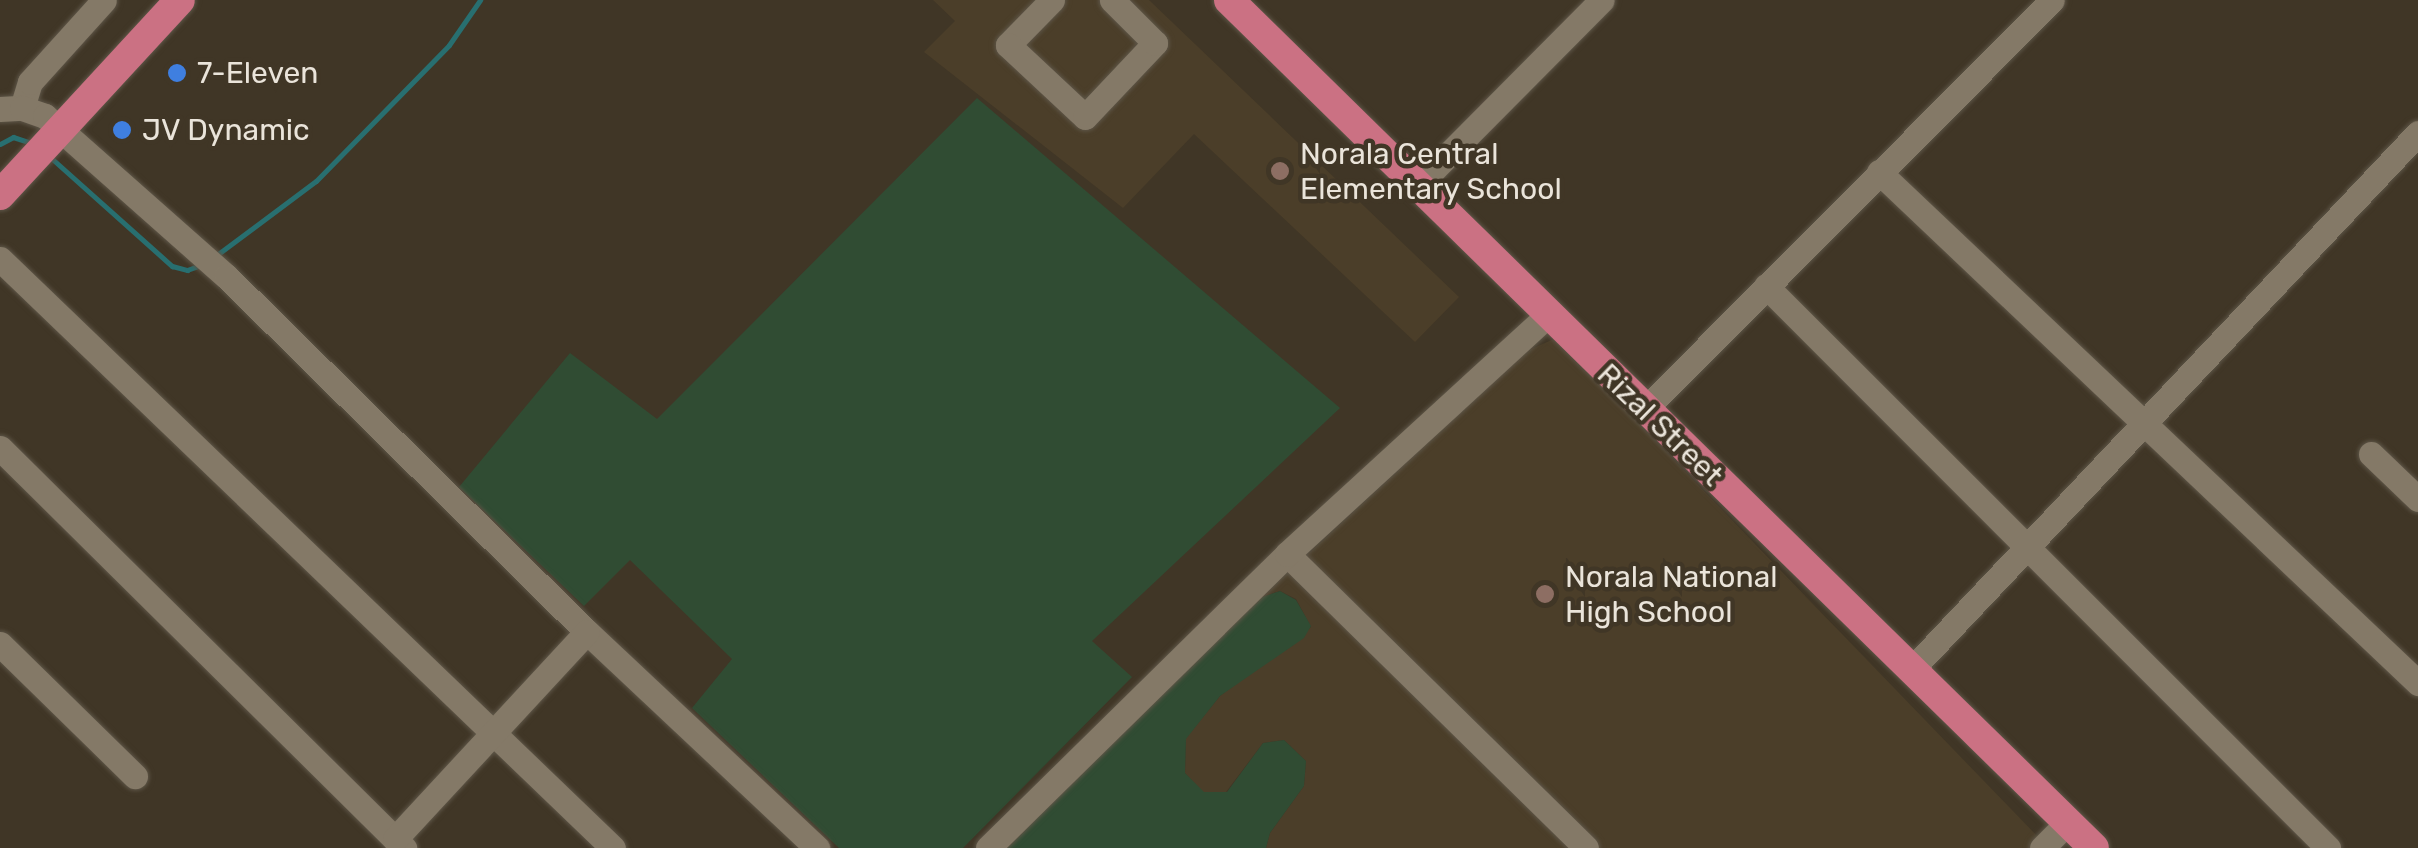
<!DOCTYPE html>
<style>
body{margin:0}
#map{position:relative;width:2418px;height:848px;overflow:hidden;background:#403626;font-family:Rubik,sans-serif}
div>[style]{position:absolute}
[style*='--x']{left:calc(var(--x)*1px);top:calc(var(--y)*1px);width:calc(var(--w)*1px);rotate:calc(var(--a)*1deg)}
.built>*{inset:0;background:#4b3e29}
.green>*{inset:0;background:#304c33}
.stream>*{height:5px;margin:-2.5px;padding:0 2.5px;transform-origin:2.5px;border-radius:2.5px;background:#286f70}
.roads{filter:drop-shadow(0 0 2px #5d5547) drop-shadow(0 0 2px #5d5547)}
.minor>*{height:25px;margin:-12.5px;padding:0 12.5px;transform-origin:12.5px;border-radius:12.5px;background:#847967}
.major>*{height:30px;margin:-15px;padding:0 15px;transform-origin:15px;border-radius:15px;background:#cb7183}
.dots>*{width:28px;height:28px;translate:-50% -50%;box-sizing:border-box;border:5px solid #403626;border-radius:50%}
span{translate:-50% -50%;white-space:nowrap;text-align:center;line-height:1.15;-webkit-text-stroke:9px #403626;paint-order:stroke}
.poi-label{font-size:30px;color:#eae4da}
.left{translate:0 -50%;text-align:left}
.street-label{font-size:30px;color:#eae4da}
</style>
<div id="map">
<div class="built">
<div style="clip-path:polygon(933px 0,1149px 0,1459px 297px,1415px 342px,1194px 134px,1123px 208px,924px 52px,955px 21px)"></div>
<div style="clip-path:polygon(1556px 338px,2040px 839px,2030px 848px,1266px 848px,1270px 833px,1304px 786px,1306px 761px,1284px 740px,1263px 743px,1226px 792px,1203px 792px,1185px 773px,1186px 738px,1220px 696px,1311px 627px,1296px 599px,1280px 591px,1262px 597px,1527px 351px)"></div>
</div>
<div class="green">
<div style="clip-path:polygon(977px 98px,1340px 408px,1092px 641px,1132px 677px,963px 848px,839px 848px,692px 708px,732px 659px,630px 560px,584px 606px,459px 487px,570px 353px,657px 419px)"></div>
<div style="clip-path:polygon(1280px 591px,1296px 600px,1311px 626px,1304px 638px,1220px 696px,1186px 739px,1185px 773px,1204px 792px,1227px 792px,1263px 743px,1284px 740px,1306px 761px,1304px 786px,1270px 833px,1266px 848px,1007px 848px,1262px 597px)"></div>
</div>
<div class="stream">
<div style="--x:0;--y:144;--w:15;--a:-28"></div>
<div style="--x:13;--y:137;--w:22;--a:18"></div>
<div style="--x:50;--y:157;--w:164;--a:41.8"></div>
<div style="--x:172;--y:266;--w:16;--a:15"></div>
<div style="--x:187;--y:270;--w:15;--a:-20"></div>
<div style="--x:214;--y:257;--w:127;--a:-36.7"></div>
<div style="--x:316;--y:181;--w:190;--a:-45.6"></div>
<div style="--x:449;--y:45;--w:55;--a:-55.4"></div>
</div>
<div class="roads">
<div class="minor">
<div style="--x:1052;--y:0;--w:63;--a:134.4"></div>
<div style="--x:1008;--y:45;--w:105;--a:43.1"></div>
<div style="--x:1085;--y:117;--w:102;--a:-46.6"></div>
<div style="--x:1155;--y:43;--w:61;--a:-135"></div>
<div style="--x:22;--y:108;--w:27;--a:-73"></div>
<div style="--x:30;--y:82;--w:110;--a:-47.9"></div>
<div style="--x:0;--y:109;--w:22;--a:-3"></div>
<div style="--x:22;--y:108;--w:24;--a:19"></div>
<div style="--x:45;--y:116;--w:242;--a:41.5"></div>
<div style="--x:226;--y:276;--w:507;--a:44.6"></div>
<div style="--x:587;--y:632;--w:316;--a:43.2"></div>
<div style="--x:1879;--y:172;--w:743;--a:43.47"></div>
<div style="--x:1417;--y:186;--w:262;--a:-45.2"></div>
<div style="--x:0;--y:259;--w:850;--a:43.86"></div>
<div style="--x:1766;--y:286;--w:795;--a:45"></div>
<div style="--x:1644;--y:410;--w:578;--a:-45.14"></div>
<div style="--x:0;--y:448;--w:569;--a:44.71"></div>
<div style="--x:2371;--y:454;--w:65;--a:43.8"></div>
<div style="--x:1287;--y:554;--w:419;--a:44.5"></div>
<div style="--x:0;--y:644;--w:189;--a:44.4"></div>
<div style="--x:1912;--y:669;--w:737;--a:-46.65"></div>
<div style="--x:395;--y:839;--w:282;--a:-47.2"></div>
<div style="--x:988;--y:848;--w:419;--a:-44.5"></div>
<div style="--x:1287;--y:554;--w:354;--a:-42.5"></div>
<div style="--x:2042;--y:848;--w:37;--a:-45"></div>
</div>
<div class="major">
<div style="--x:1229;--y:0;--w:1211;--a:44.43"></div>
<div style="--x:0;--y:195;--w:265;--a:-47.3"></div>
</div>
</div>
<div class="dots">
<div style="left:177px;top:73px;background:#3f7fe0"></div>
<div style="left:122px;top:130px;background:#3f7fe0"></div>
<div style="left:1280px;top:171px;background:#8d6e63"></div>
<div style="left:1545px;top:594px;background:#8d6e63"></div>
</div>
<div class="poi-label">
<span class="left" style="left:197px;top:73px">7-Eleven</span>
<span class="left" style="left:142px;top:130px">JV Dynamic</span>
<span class="left" style="left:1300px;top:171px">Norala Central<br>Elementary School</span>
<span class="left" style="left:1565px;top:594px">Norala National<br>High School</span>
</div>
<div class="street-label">
<span style="left:1660px;top:425px;rotate:44deg">Rizal Street</span>
</div>
</div>
